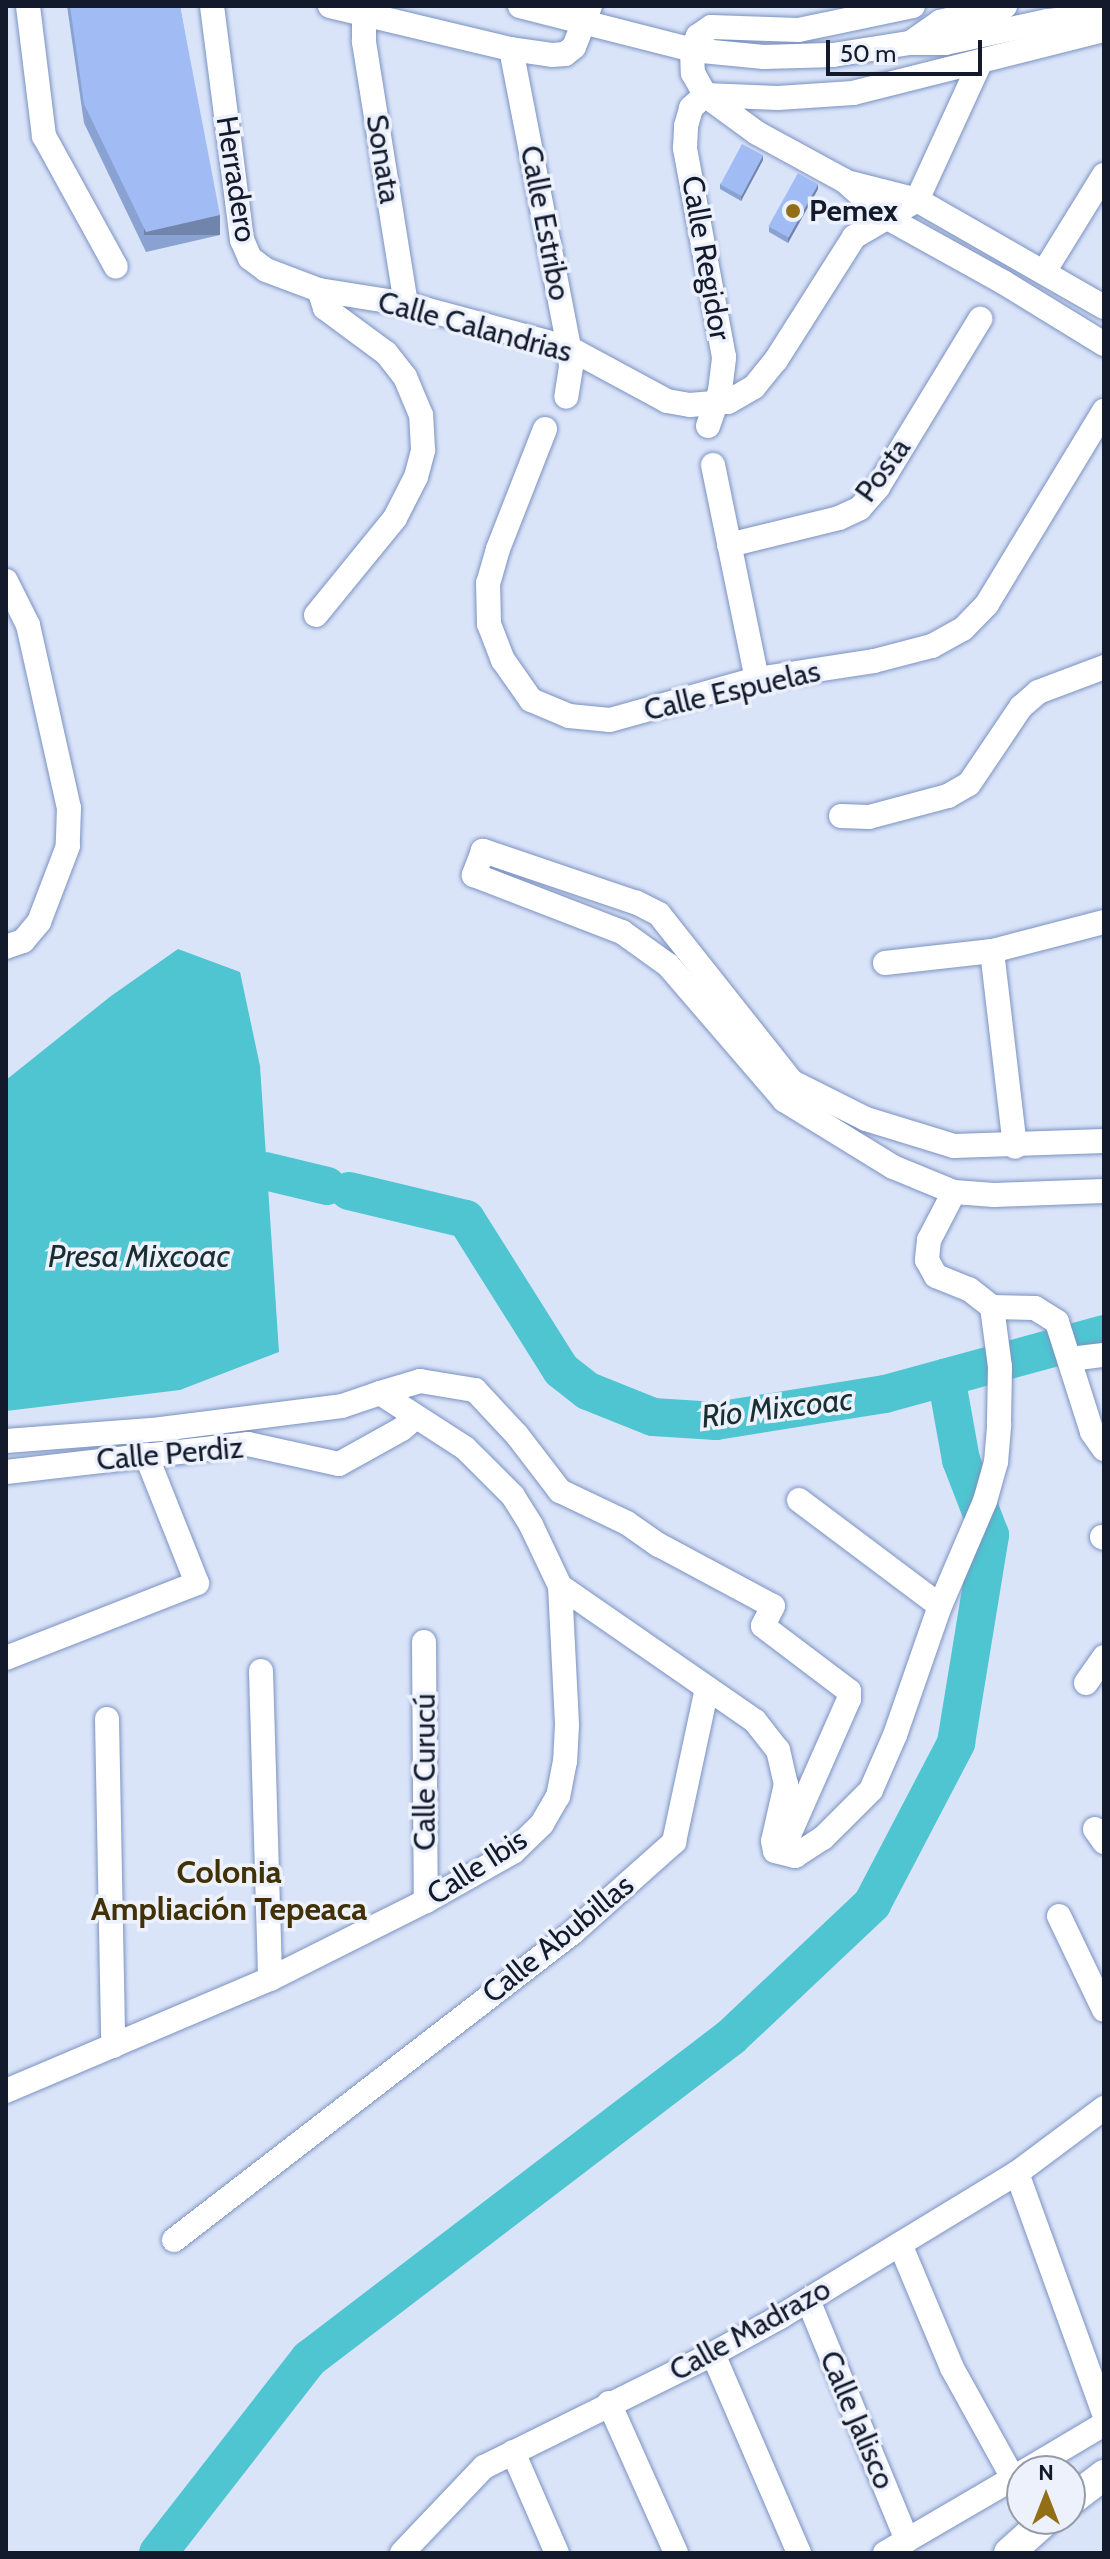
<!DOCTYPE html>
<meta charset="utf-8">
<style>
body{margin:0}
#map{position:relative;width:1110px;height:2559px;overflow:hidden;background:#dae4f9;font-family:Cabin,sans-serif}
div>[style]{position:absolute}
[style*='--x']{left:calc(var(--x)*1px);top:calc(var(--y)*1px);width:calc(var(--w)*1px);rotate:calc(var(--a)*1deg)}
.water>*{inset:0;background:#4ec5d1}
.river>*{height:38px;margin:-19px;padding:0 19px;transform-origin:19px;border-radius:19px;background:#4ec5d1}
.roads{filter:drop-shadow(0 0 2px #7b92c1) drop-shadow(0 0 2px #7b92c1)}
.minor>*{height:24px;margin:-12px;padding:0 12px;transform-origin:12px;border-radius:12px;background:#fff}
.major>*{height:30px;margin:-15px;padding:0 15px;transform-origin:15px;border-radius:15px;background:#fff}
.wall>*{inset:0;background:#8aa2d2}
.shaded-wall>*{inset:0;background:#7184ab;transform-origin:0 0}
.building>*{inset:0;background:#a1bcf4;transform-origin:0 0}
.dots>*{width:22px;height:22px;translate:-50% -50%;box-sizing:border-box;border:4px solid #ecf1fc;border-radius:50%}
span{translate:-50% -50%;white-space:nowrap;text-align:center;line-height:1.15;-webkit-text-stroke:7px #ecf1fc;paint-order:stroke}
.street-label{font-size:30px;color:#121a2c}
.poi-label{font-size:30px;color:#121a2c;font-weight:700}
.left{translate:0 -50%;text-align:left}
.water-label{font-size:32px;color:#192e31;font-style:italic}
.neighbourhood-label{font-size:32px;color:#423007;font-weight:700}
.frame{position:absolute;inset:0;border:8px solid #121a2c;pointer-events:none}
.north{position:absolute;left:1006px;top:2455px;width:80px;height:80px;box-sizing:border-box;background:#ecf1fc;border:2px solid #959ba9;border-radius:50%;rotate:0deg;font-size:22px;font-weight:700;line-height:32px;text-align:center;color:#121a2c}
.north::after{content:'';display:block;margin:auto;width:28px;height:36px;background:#926f16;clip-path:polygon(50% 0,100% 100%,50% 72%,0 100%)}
.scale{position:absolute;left:826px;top:40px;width:156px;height:36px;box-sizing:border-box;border:4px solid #121a2c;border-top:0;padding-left:10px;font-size:24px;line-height:28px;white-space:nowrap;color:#121a2c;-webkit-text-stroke:6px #ecf1fc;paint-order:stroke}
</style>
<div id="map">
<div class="water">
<div style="clip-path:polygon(178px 949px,240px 972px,260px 1066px,279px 1352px,180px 1390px,6px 1411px,6px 1080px,111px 996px)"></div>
</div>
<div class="river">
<div style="--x:265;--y:1171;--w:64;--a:13.6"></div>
<div style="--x:349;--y:1191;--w:120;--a:13.5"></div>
<div style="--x:466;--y:1219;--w:178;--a:57.8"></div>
<div style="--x:561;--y:1370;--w:34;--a:38"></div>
<div style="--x:588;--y:1391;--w:70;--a:21.8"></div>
<div style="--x:653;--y:1417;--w:63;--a:3.6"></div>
<div style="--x:716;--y:1421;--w:171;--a:-9.1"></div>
<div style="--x:885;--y:1394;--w:227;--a:-15.3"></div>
<div style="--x:158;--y:2553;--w:246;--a:-52.1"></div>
<div style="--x:309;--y:2359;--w:531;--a:-37.34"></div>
<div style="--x:731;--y:2037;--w:194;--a:-43.3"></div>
<div style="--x:872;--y:1904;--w:182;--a:-62.4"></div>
<div style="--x:956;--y:1743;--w:211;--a:-80.7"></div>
<div style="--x:990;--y:1535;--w:80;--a:-111.1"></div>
<div style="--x:961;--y:1460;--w:84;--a:-100.2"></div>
</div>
<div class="roads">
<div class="minor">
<div style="--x:28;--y:6;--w:131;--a:83"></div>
<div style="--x:44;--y:136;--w:149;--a:61.2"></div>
<div style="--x:212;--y:6;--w:236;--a:82.7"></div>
<div style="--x:242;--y:240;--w:20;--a:66"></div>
<div style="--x:250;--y:258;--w:20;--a:37"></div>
<div style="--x:266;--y:270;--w:57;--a:20.7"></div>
<div style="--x:319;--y:290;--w:88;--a:9.1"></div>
<div style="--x:406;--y:304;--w:169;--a:15.1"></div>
<div style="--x:569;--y:348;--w:111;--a:28.4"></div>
<div style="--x:667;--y:401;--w:23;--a:10"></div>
<div style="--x:690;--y:405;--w:38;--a:-5"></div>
<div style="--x:728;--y:402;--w:30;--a:-30"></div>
<div style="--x:754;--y:387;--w:35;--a:-51"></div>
<div style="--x:776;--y:360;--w:146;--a:-57.6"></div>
<div style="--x:854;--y:237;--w:73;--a:-30.4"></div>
<div style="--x:917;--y:200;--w:153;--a:-65.3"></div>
<div style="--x:330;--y:6;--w:186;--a:13.4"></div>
<div style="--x:511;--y:49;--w:41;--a:8.3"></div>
<div style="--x:552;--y:55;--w:13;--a:-4"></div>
<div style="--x:565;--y:54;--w:11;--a:-38"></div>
<div style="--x:574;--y:47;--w:44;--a:-68.7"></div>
<div style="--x:520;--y:6;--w:178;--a:14.3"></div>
<div style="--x:692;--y:50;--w:72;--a:5.6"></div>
<div style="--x:764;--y:57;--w:69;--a:-1.7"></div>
<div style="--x:833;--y:55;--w:78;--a:-8.9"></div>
<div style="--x:910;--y:43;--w:35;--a:0"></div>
<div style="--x:945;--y:43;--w:105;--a:-12.1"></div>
<div style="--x:1048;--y:21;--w:56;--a:-6.1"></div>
<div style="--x:913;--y:6;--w:117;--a:168.2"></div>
<div style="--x:798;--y:30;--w:87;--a:-178"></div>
<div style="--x:711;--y:27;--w:16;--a:145"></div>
<div style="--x:698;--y:36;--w:15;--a:113"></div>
<div style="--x:692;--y:50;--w:23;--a:88"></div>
<div style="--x:693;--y:73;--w:25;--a:61"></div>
<div style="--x:705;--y:95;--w:64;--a:36.2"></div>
<div style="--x:757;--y:133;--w:100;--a:28.6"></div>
<div style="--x:845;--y:181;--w:52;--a:41.9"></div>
<div style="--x:884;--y:216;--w:136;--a:29"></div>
<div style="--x:1003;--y:282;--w:119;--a:31.5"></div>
<div style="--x:364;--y:13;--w:29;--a:90"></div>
<div style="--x:364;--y:42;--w:265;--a:80.9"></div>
<div style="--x:910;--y:43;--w:37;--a:-35"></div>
<div style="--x:940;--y:22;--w:67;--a:-13.8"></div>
<div style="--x:511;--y:49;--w:305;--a:79"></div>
<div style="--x:569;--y:348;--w:19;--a:84"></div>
<div style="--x:571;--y:367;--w:30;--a:99"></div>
<div style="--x:851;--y:183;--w:68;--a:14.4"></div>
<div style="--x:917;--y:200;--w:215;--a:29.8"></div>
<div style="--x:1044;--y:272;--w:114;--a:-58.3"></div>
<div style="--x:708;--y:426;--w:37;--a:-71"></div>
<div style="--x:720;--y:391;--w:34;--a:-83"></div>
<div style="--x:724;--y:357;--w:213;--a:-100.6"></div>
<div style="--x:685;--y:148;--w:22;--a:-87"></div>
<div style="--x:686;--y:126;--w:19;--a:-74"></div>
<div style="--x:691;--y:108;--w:19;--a:-43"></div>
<div style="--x:705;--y:95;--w:73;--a:2.4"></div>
<div style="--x:778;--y:98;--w:75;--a:-3.8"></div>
<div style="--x:853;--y:93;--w:259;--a:-14.1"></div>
<div style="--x:545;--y:429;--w:129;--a:111.4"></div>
<div style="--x:498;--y:549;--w:35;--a:106"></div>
<div style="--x:488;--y:583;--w:41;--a:88.6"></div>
<div style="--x:489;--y:624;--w:39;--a:69"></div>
<div style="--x:503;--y:660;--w:49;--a:55"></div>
<div style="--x:531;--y:700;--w:41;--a:22.8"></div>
<div style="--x:569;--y:716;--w:41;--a:5.6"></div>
<div style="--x:610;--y:720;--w:153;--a:-15.6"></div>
<div style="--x:757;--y:679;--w:118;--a:-8.7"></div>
<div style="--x:874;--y:661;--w:60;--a:-14.5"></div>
<div style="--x:932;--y:646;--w:35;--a:-29"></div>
<div style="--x:963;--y:629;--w:35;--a:-46"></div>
<div style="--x:987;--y:604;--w:226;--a:-58.8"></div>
<div style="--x:713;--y:465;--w:218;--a:78.4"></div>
<div style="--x:729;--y:545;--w:113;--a:-13.8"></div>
<div style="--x:839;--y:518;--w:23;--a:-25"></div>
<div style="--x:860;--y:508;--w:28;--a:-49"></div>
<div style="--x:878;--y:487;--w:197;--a:-58.7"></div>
<div style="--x:6;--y:581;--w:49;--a:63.4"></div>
<div style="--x:28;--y:625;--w:188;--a:77.4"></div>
<div style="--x:69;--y:808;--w:38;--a:92"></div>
<div style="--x:68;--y:846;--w:81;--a:110.9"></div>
<div style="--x:39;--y:922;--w:25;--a:130"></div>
<div style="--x:23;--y:941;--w:18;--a:161"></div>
<div style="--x:316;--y:615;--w:125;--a:-50.8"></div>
<div style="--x:395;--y:518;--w:46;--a:-62.9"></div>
<div style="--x:416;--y:477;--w:28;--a:-75"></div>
<div style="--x:423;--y:450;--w:35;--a:-93"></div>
<div style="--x:421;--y:415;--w:41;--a:-112.8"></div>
<div style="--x:405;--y:377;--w:31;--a:-128"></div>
<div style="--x:386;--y:353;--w:76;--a:-143.6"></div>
<div style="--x:325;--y:308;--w:19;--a:-108"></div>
<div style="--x:841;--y:816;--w:28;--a:2"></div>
<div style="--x:869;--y:817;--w:82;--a:-14.9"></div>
<div style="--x:948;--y:796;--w:24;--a:-30"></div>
<div style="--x:969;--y:784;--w:93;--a:-56"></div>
<div style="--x:1021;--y:707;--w:23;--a:-41"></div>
<div style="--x:1038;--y:692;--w:71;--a:-20.7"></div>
<div style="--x:992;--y:951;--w:197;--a:83.3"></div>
<div style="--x:885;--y:963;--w:108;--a:-6.4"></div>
<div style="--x:992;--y:951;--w:116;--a:-14.5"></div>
<div style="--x:1104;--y:1141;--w:150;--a:178.1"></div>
<div style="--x:954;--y:1146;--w:92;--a:-162.9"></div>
<div style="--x:866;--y:1119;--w:83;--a:-153.4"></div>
<div style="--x:792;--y:1082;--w:214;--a:-128.4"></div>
<div style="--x:659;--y:914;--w:25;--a:-153"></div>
<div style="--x:637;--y:903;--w:163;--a:-161.3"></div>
<div style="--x:483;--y:851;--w:26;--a:111"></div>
<div style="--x:474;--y:875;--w:159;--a:21.1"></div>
<div style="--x:622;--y:932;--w:57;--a:35.7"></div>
<div style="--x:668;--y:965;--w:178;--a:49.3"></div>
<div style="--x:784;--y:1100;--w:128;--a:31.6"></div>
<div style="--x:893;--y:1167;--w:66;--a:22.3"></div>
<div style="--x:954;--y:1192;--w:40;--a:4.3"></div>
<div style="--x:994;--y:1195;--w:110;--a:-2.1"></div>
<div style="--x:954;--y:1192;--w:54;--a:117.5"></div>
<div style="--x:929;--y:1240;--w:20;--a:96"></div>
<div style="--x:927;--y:1260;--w:18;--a:61"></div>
<div style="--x:936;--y:1276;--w:35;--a:22"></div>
<div style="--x:969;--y:1289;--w:29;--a:38"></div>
<div style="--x:992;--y:1307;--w:43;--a:1.3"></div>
<div style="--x:1035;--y:1308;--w:26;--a:32"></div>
<div style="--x:1057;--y:1322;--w:115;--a:72.3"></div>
<div style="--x:1092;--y:1432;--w:21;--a:55"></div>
<div style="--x:1070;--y:1359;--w:34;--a:-7"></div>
<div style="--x:380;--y:1393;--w:42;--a:-16.7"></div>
<div style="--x:420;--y:1381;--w:56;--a:9.3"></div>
<div style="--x:475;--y:1390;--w:62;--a:47"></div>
<div style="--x:517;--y:1435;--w:71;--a:52.5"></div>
<div style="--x:560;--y:1491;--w:74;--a:25.5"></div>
<div style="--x:627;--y:1523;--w:39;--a:35"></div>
<div style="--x:659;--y:1545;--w:129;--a:28.2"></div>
<div style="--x:773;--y:1606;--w:22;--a:117"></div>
<div style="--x:763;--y:1626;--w:108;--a:37.1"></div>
<div style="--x:849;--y:1691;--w:8;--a:90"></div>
<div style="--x:849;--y:1699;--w:151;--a:113.8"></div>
<div style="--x:6;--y:1441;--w:155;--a:-4.4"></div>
<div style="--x:161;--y:1429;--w:182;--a:-7.2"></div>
<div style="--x:342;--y:1406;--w:40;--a:-18.9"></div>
<div style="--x:380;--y:1393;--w:101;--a:32.9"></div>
<div style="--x:465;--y:1448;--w:68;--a:45"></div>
<div style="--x:513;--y:1496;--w:34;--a:58"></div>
<div style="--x:531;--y:1525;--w:68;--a:64.6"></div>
<div style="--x:560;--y:1586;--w:139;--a:87.1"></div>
<div style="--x:567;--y:1725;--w:36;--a:93"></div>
<div style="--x:565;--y:1761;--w:36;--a:101"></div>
<div style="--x:558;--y:1796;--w:32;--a:120"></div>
<div style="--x:542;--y:1824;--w:40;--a:136"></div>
<div style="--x:513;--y:1852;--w:100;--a:150.6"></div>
<div style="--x:426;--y:1901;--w:174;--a:153.4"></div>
<div style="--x:270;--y:1979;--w:287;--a:157"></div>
<div style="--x:6;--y:1472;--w:244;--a:-6.6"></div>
<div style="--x:248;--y:1444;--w:93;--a:12.4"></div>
<div style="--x:339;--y:1464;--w:72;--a:-29.1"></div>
<div style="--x:402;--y:1429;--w:18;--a:-41"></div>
<div style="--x:799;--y:1500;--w:176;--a:36.9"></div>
<div style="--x:1102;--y:1537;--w:2;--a:27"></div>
<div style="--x:560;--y:1586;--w:237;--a:34.7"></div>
<div style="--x:755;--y:1721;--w:37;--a:52"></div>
<div style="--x:778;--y:1750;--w:35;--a:77"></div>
<div style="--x:786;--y:1784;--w:58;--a:102.8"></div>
<div style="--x:773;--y:1841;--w:10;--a:79"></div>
<div style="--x:775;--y:1851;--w:21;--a:14"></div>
<div style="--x:795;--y:1856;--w:33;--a:-33"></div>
<div style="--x:823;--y:1838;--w:68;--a:-45"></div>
<div style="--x:871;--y:1790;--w:60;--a:-66.4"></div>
<div style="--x:895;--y:1735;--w:137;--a:-70.8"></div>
<div style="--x:940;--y:1606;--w:114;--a:-66.8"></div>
<div style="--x:985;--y:1501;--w:41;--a:-74.2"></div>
<div style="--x:996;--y:1462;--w:38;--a:-85"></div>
<div style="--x:999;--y:1424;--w:57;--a:-89"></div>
<div style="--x:1000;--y:1367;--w:61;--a:-97.6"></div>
<div style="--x:424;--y:1642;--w:259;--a:89.6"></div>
<div style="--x:6;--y:1658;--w:205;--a:-21.4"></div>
<div style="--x:197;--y:1583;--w:138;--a:-111.7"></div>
<div style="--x:261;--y:1671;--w:308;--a:88.3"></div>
<div style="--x:1086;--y:1683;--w:32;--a:-55"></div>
<div style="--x:107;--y:1719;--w:327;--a:88.9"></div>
<div style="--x:1095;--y:1829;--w:16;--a:55"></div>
<div style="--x:1059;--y:1916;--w:104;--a:64.4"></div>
<div style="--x:1017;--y:2173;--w:255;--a:70.1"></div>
<div style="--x:174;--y:2240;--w:503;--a:-37.65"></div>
<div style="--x:572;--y:1933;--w:137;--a:-41.7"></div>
<div style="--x:674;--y:1842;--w:157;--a:-77.9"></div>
<div style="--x:900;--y:2244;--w:134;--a:67.2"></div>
<div style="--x:952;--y:2368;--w:126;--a:61"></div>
<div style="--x:808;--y:2300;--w:260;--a:67.6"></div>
<div style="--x:713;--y:2354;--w:217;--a:66.6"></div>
<div style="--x:609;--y:2403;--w:164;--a:65.9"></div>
<div style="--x:513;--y:2452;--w:110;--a:66.5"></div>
<div style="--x:1025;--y:2471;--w:92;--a:-30.7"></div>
<div style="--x:402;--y:2553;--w:119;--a:-46.4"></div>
<div style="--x:484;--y:2467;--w:255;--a:-26.3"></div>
<div style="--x:713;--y:2354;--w:77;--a:-28.9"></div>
<div style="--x:780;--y:2317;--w:277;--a:-31.3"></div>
<div style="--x:1017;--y:2173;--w:109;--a:-36.8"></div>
<div style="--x:885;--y:2553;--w:159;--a:-30.3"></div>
</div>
<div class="major">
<div style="--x:1070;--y:2501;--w:43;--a:-37.4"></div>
<div style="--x:1009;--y:2553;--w:51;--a:-41.8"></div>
</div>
</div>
<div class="wall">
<div style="clip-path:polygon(67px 6px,180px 6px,220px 235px,146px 252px,84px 123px)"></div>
<div style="clip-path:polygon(763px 160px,741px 201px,720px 189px,720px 184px)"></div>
<div style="clip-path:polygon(818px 189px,788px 243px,769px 232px,769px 227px)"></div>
</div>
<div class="shaded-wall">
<div style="clip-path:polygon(763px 155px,763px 160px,741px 201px,741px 196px)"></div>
<div style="clip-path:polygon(818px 184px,818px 189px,788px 243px,788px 237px)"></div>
<div style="left:220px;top:215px;width:20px;height:76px;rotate:90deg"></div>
</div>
<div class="building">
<div style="clip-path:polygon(70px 6px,180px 6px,220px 215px,146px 232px,84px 104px)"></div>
<div style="left:742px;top:144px;width:24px;height:46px;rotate:28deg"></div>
<div style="left:798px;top:173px;width:23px;height:61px;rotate:29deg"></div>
</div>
<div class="dots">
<div style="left:793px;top:211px;background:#926f16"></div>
</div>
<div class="street-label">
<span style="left:383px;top:159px;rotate:81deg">Sonata</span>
<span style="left:236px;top:179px;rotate:81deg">Herradero</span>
<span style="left:545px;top:223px;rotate:79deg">Calle Estribo</span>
<span style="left:706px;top:258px;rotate:80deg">Calle Regidor</span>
<span style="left:475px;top:327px;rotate:15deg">Calle Calandrias</span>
<span style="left:883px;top:470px;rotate:-54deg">Posta</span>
<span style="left:732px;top:691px;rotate:-13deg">Calle Espuelas</span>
<span style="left:170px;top:1454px;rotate:-5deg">Calle Perdiz</span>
<span style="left:425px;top:1772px;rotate:-90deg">Calle Curucú</span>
<span style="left:477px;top:1867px;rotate:-33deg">Calle Ibis</span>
<span style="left:558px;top:1939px;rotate:-39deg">Calle Abubillas</span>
<span style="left:750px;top:2330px;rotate:-29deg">Calle Madrazo</span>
<span style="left:857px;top:2420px;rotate:67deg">Calle Jalisco</span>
</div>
<div class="poi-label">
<span class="left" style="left:809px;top:211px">Pemex</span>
</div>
<div class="water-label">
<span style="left:139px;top:1256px">Presa Mixcoac</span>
<span style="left:777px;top:1408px;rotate:-7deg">Río Mixcoac</span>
</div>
<div class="neighbourhood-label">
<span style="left:229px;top:1891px">Colonia<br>Ampliación Tepeaca</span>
</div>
<div class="frame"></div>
<div class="north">N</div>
<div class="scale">50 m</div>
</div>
